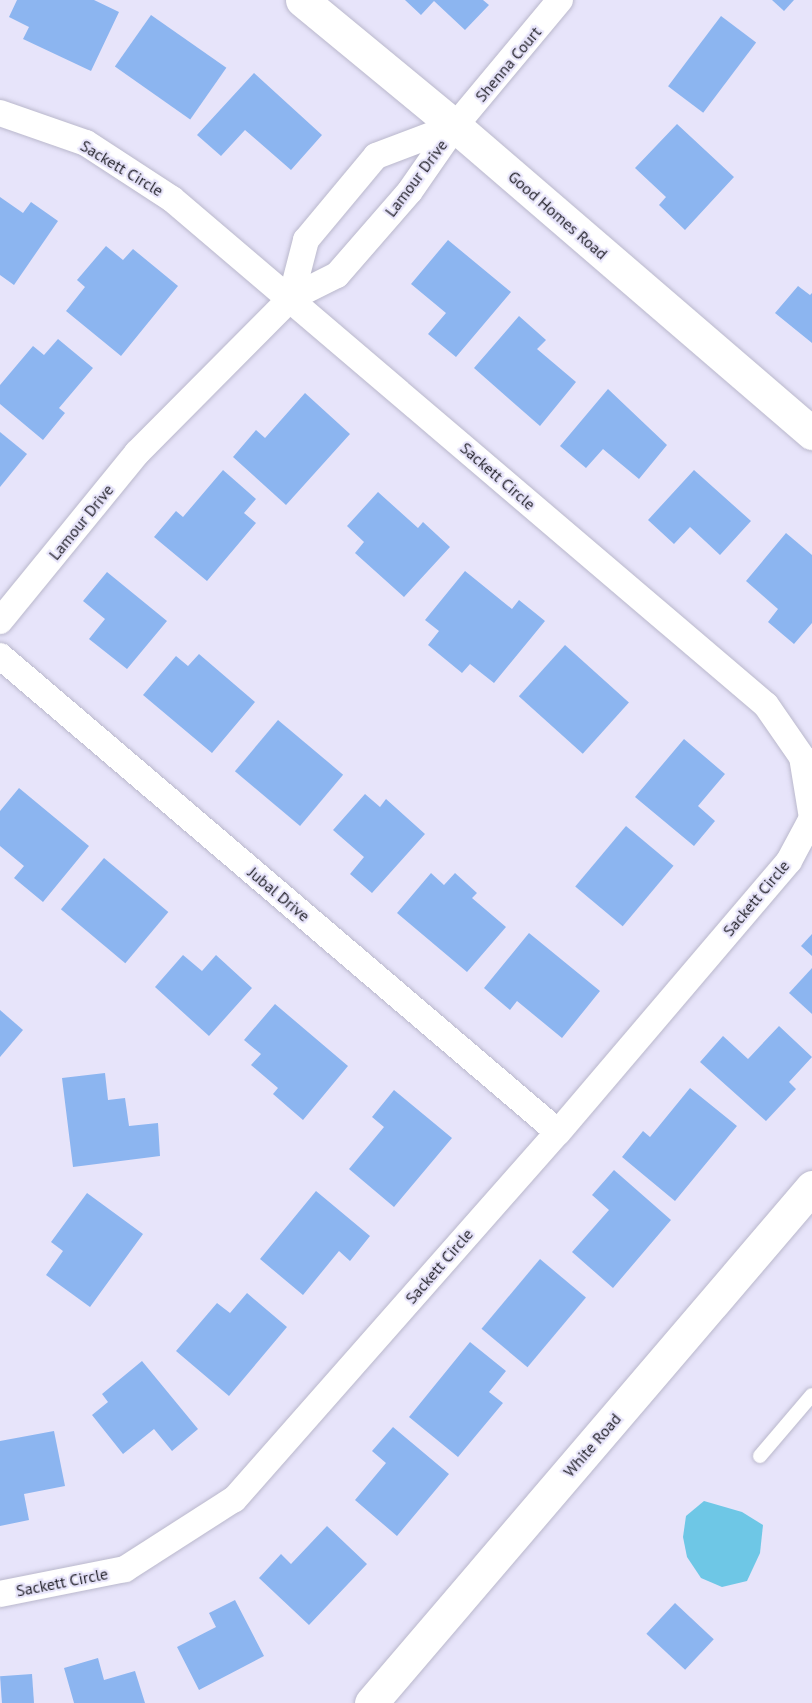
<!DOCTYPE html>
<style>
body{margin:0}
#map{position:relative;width:812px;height:1703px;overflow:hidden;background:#e7e4fa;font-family:"PT Sans",sans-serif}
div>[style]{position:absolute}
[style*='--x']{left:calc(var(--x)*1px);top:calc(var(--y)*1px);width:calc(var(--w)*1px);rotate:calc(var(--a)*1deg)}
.water>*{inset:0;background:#6ec7e6}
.building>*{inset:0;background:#8cb5f0;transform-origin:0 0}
.roads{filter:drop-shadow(0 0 2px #bab8cc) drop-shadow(0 0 2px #bab8cc)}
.lane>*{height:14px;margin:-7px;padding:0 7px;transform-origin:7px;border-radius:7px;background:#fff}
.street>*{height:26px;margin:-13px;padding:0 13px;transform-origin:13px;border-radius:13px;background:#fff}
.secondary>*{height:33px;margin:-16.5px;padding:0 16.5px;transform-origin:16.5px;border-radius:16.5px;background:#fff}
span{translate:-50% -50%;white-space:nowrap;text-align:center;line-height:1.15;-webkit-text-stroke:4.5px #e7e4fa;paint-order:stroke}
.street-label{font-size:16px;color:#24232b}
</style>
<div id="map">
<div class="water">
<div style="clip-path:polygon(704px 1501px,742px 1512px,763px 1525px,760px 1553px,747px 1581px,722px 1587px,701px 1578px,687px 1557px,683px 1537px,686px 1516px)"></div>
</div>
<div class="building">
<div style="clip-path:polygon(17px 0,94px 0,119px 12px,91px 71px,23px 39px,29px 27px,9px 17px)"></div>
<div style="clip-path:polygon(405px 0,483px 0,489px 5px,465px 30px,434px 1px,421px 15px)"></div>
<div style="clip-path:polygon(772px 0,794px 0,784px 11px)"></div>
<div style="left:151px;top:15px;width:92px;height:63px;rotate:35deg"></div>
<div style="left:721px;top:16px;width:44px;height:88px;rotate:37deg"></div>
<div style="clip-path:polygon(254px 73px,322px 135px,291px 170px,245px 130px,221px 156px,197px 135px)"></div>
<div style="clip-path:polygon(677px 124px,734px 177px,685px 230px,659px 205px,666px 197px,635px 168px)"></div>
<div style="clip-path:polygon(0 197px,23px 213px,31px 202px,58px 221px,14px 285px,0 275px)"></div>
<div style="clip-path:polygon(448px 240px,511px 292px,456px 357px,428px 334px,446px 313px,411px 284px)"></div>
<div style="clip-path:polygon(106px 246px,123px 260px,133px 249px,178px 286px,121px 356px,66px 311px,85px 287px,77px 280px)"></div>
<div style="clip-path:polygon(798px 286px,810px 295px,812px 293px,812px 343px,775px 313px)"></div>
<div style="clip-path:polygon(519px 316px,546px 340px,537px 349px,576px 382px,540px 426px,474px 368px)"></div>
<div style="clip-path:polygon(58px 339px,93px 368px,59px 408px,65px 413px,43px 440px,0 404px,0 385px,33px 346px,44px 355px)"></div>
<div style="clip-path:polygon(608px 389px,667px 445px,639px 479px,603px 449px,586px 468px,560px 446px)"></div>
<div style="clip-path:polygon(305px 393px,350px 434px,286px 505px,233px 457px,256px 430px,265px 438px)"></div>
<div style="clip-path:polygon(0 432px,27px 454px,0 487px)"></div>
<div style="clip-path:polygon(223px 470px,256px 499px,244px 513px,256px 523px,207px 581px,154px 537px,176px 511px,183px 517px)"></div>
<div style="clip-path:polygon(694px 470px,751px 521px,720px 555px,690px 527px,674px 544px,648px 520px)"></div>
<div style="clip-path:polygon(378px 492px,418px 528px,423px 522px,450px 547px,404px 597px,355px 553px,364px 542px,347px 526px)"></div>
<div style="clip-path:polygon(786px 533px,812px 555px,812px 623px,794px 644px,768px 622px,778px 609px,746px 581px)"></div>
<div style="clip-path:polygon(465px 571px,512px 609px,519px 600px,545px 621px,494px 683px,470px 664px,462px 673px,428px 645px,439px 631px,425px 620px)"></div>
<div style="clip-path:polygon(107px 572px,167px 621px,127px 669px,89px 639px,105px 619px,83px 601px)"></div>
<div style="left:565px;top:645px;width:86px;height:69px;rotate:42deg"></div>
<div style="clip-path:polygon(199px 654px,255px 702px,212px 753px,143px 695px,176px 656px,188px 666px)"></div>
<div style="left:278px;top:720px;width:85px;height:67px;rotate:40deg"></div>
<div style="clip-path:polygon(684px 739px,725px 774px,698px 806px,715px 821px,694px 846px,635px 797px)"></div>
<div style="clip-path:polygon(19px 788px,89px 846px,43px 902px,14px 878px,24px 866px,0 846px,0 811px)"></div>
<div style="clip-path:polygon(365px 794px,380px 807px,386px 799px,425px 834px,372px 893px,350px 874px,364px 857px,333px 830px)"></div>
<div style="left:626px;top:826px;width:62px;height:79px;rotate:40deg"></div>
<div style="left:104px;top:858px;width:84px;height:67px;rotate:40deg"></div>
<div style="clip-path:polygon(431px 873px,444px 885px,455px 873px,477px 893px,472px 898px,506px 927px,467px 972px,397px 913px)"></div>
<div style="clip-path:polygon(529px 933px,600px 991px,562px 1038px,517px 1001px,510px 1010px,484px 988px)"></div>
<div style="clip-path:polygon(812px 934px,812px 956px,801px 946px)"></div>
<div style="clip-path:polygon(183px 955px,202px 971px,216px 955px,252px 988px,209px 1036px,155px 987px)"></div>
<div style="clip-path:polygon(812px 968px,812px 1014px,789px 993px)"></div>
<div style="clip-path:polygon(275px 1004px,348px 1066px,303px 1120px,273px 1094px,278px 1088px,251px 1065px,261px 1054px,244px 1040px)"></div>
<div style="clip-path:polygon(0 1010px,23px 1030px,0 1057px)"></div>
<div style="clip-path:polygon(779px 1026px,812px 1057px,789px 1082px,796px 1089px,766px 1121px,700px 1062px,723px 1036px,748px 1059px)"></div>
<div style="clip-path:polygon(105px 1073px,108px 1100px,125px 1098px,129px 1126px,158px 1123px,160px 1156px,73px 1167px,62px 1078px)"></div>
<div style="clip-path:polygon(690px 1088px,737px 1126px,675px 1201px,622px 1157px,643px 1131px,650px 1137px)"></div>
<div style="clip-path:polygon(394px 1090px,452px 1138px,394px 1207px,349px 1169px,384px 1127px,372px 1117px)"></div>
<div style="clip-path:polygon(614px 1170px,671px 1220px,613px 1288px,572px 1252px,609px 1210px,592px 1195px)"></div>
<div style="clip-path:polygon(316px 1191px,370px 1236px,350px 1261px,339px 1251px,303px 1295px,260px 1259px)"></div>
<div style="clip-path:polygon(87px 1193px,143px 1234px,90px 1307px,46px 1275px,63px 1251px,51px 1242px)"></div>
<div style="left:540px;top:1259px;width:60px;height:91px;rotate:40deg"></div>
<div style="clip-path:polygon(247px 1293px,287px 1327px,229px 1396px,176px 1351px,217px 1303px,230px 1313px)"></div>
<div style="clip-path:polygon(470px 1342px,506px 1371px,489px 1392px,503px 1403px,458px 1457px,409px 1417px)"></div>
<div style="clip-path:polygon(142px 1361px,198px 1429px,172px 1451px,154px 1429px,123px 1454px,92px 1415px,108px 1402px,102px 1394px)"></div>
<div style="clip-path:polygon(393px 1427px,449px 1474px,397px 1536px,355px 1500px,386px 1463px,372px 1451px)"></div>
<div style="clip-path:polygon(54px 1431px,65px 1486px,24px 1494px,29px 1520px,0 1526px,0 1441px)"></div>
<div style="clip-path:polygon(327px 1526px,367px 1564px,309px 1625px,259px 1578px,281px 1554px,291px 1564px)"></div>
<div style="clip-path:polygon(235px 1600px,264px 1656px,199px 1690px,177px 1647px,216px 1627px,209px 1613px)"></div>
<div style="left:675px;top:1603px;width:53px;height:42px;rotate:43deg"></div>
<div style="clip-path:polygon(98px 1658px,104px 1680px,135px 1671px,145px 1703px,74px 1703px,64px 1668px)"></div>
<div style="left:32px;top:1674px;width:29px;height:32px;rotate:86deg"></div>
</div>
<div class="roads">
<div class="lane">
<div style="--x:760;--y:1456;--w:80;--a:-49.6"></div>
</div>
<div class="street">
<div style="--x:0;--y:113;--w:91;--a:19.2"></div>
<div style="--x:86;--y:143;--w:103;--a:33.1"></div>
<div style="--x:172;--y:199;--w:780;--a:40.43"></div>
<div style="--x:766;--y:705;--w:63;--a:55.3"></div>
<div style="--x:802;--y:757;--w:62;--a:80.7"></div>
<div style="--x:812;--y:818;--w:49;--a:118.1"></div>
<div style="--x:789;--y:861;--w:356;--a:130.4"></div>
<div style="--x:558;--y:1132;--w:490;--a:131.4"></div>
<div style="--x:234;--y:1499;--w:130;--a:147.3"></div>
<div style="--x:125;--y:1569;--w:127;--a:168.7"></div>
<div style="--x:291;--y:298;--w:60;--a:-75.5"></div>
<div style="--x:306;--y:240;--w:109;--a:-50.2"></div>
<div style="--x:376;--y:156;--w:85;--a:-20.8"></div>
<div style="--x:0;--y:621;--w:217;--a:-50.8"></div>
<div style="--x:137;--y:453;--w:218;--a:-45.2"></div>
<div style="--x:291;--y:298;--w:51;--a:-26.6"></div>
<div style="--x:337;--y:275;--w:111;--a:-49"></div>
<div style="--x:410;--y:191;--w:79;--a:-55.3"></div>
<div style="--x:455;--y:126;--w:164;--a:-50.2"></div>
<div style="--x:0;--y:656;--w:733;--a:40.47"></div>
</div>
<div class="secondary">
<div style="--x:302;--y:0;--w:198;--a:39.5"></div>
<div style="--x:455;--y:126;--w:471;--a:40.7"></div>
<div style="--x:371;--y:1703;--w:679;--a:-49.48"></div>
</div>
</div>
<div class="street-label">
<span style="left:508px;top:64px;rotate:-50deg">Shenna Court</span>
<span style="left:122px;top:168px;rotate:31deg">Sackett Circle</span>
<span style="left:416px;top:178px;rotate:-53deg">Lamour Drive</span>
<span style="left:558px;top:215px;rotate:41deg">Good Homes Road</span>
<span style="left:498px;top:476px;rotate:41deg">Sackett Circle</span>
<span style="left:81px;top:522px;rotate:-51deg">Lamour Drive</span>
<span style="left:279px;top:894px;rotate:40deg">Jubal Drive</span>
<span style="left:756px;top:898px;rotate:-50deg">Sackett Circle</span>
<span style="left:439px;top:1266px;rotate:-49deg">Sackett Circle</span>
<span style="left:592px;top:1445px;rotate:-49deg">White Road</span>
<span style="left:62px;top:1582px;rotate:-11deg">Sackett Circle</span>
</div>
</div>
